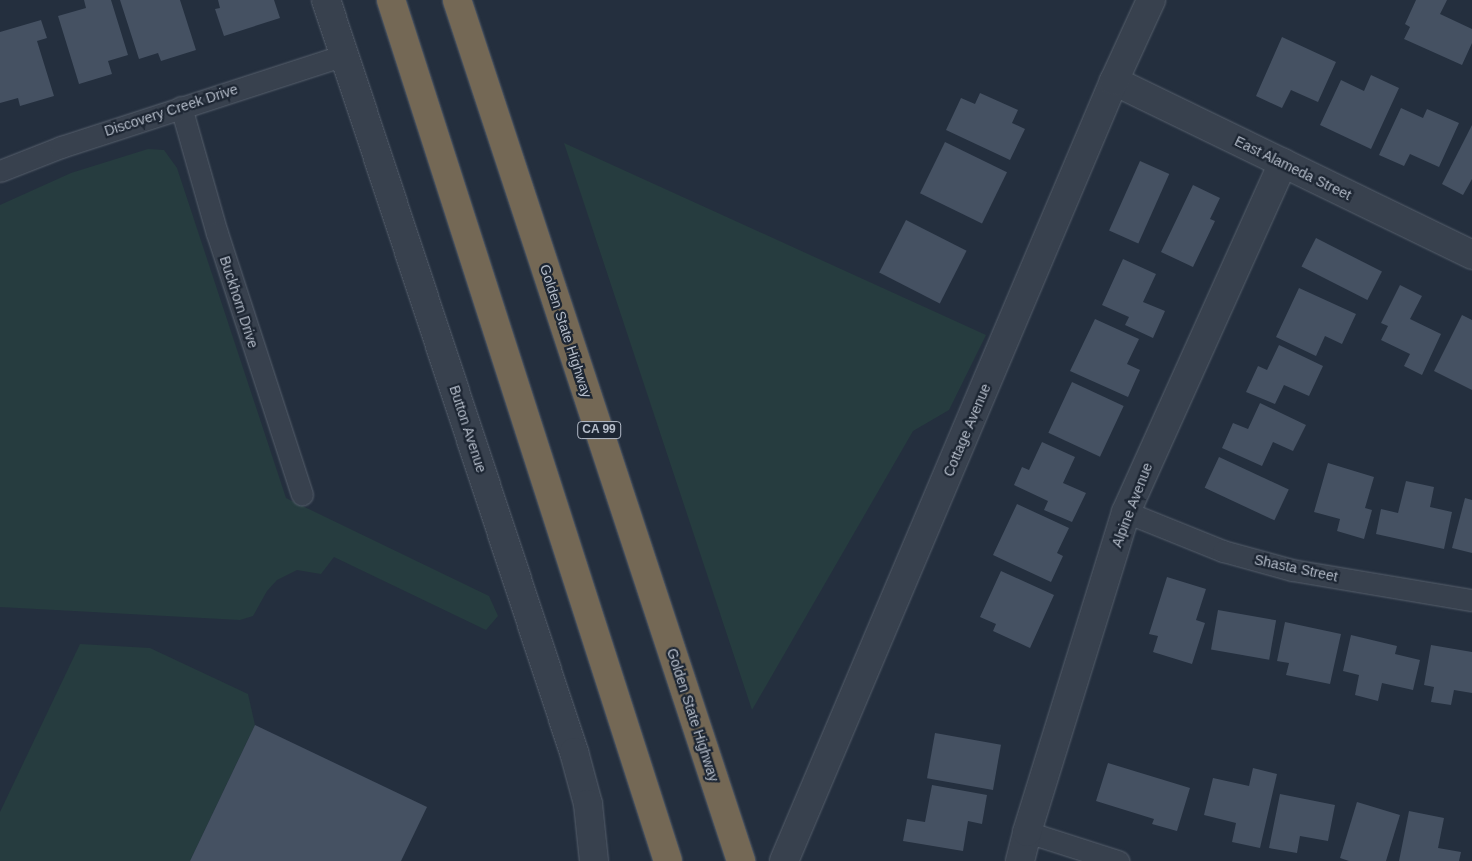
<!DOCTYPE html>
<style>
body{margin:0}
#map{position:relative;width:1472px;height:861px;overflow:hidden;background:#242f3e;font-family:Helvetica,sans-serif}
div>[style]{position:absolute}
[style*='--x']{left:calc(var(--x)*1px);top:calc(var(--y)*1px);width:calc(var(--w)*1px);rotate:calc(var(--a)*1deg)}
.green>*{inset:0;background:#263c3f}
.building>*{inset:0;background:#455162;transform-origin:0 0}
.roads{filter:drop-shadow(0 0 1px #565f6c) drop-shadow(0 0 1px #565f6c)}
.minor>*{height:21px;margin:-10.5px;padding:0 10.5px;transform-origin:10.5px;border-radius:10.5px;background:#38414e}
.tertiary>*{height:28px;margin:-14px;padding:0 14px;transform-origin:14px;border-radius:14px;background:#38414e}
.motorway>*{height:28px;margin:-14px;padding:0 14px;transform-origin:14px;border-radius:14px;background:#746855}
span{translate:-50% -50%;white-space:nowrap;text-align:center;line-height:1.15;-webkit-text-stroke:4.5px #1d2633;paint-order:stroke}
.shield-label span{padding:1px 4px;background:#1d2633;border:1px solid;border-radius:4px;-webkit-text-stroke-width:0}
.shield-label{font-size:12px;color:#b4bcc9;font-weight:700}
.street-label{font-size:14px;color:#b4bcc9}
</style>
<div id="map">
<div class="green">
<div style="clip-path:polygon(564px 143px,986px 335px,949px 410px,913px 431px,752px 710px)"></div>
<div style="clip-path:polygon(148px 149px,164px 150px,177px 168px,286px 498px,489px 596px,498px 616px,486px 630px,334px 557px,321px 574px,297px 570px,277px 580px,267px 591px,253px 616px,240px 620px,0 607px,0 205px,71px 173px)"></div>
<div style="clip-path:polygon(80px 644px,150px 648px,248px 694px,255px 725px,190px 861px,0 861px,0 812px)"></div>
</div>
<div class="building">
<div style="clip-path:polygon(84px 0,111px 0,128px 55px,108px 61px,112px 74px,79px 84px,58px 16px,86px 8px)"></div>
<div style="clip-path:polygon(120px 0,180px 0,196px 50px,161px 61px,158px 53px,139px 59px)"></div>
<div style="clip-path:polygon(218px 0,274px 0,280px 18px,224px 36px,215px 9px,220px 8px)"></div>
<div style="clip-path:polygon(1416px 0,1447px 0,1440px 14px,1472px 29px,1472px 43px,1462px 65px,1404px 39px,1410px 27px,1405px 24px)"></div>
<div style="clip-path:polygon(41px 20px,47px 38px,37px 41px,54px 96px,20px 106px,18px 98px,0 103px,0 32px)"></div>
<div style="clip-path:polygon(1282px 37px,1336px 62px,1318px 102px,1291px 90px,1282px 108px,1256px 96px)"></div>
<div style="clip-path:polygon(1371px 75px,1399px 88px,1371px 149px,1320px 125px,1341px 80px,1364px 91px)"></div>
<div style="clip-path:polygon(980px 93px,1018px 110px,1012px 123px,1025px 129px,1010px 160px,946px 130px,961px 98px,975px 104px)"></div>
<div style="clip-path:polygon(1401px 108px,1423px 118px,1427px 109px,1459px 123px,1439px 167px,1410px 154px,1404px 166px,1379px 155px)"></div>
<div style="clip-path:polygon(1472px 125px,1472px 179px,1463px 195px,1442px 184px)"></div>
<div style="left:945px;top:142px;width:69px;height:57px;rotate:26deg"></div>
<div style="left:1140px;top:161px;width:32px;height:76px;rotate:24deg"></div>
<div style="clip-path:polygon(1193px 185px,1220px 198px,1210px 219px,1215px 221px,1193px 267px,1161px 252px)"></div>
<div style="left:906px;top:220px;width:68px;height:59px;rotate:27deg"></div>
<div style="left:1316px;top:238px;width:74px;height:32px;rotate:27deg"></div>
<div style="clip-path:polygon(1123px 259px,1156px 274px,1143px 302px,1165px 311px,1153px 338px,1125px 325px,1129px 317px,1102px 305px)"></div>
<div style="clip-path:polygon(1400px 285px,1422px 296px,1410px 319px,1441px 334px,1422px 375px,1404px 366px,1410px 354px,1381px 340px,1388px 326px,1381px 323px)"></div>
<div style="clip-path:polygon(1299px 288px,1356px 314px,1342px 344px,1325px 336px,1316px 356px,1276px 337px)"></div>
<div style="clip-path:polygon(1462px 315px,1472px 320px,1472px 390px,1434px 371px)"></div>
<div style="clip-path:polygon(1095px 319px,1139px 339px,1127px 364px,1140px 370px,1128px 397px,1070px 371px)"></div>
<div style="clip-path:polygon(1279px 345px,1323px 366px,1309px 396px,1284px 385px,1275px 404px,1246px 392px,1258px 366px,1267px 370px)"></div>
<div style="left:1072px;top:382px;width:57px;height:56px;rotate:25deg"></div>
<div style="clip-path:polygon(1260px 403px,1306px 425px,1293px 451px,1273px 442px,1262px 466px,1222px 448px,1233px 423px,1248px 429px)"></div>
<div style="clip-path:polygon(1042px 442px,1075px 457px,1063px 483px,1086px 493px,1072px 522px,1044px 510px,1048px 501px,1014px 485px,1022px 467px,1029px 470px)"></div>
<div style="left:1219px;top:457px;width:77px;height:34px;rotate:25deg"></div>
<div style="clip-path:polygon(1328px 463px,1374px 477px,1365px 508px,1372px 510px,1364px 539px,1337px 531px,1340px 519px,1314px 512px)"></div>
<div style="clip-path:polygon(1406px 481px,1434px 487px,1430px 507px,1452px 512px,1444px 549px,1376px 534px,1381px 509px,1398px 513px)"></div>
<div style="clip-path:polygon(1465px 498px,1472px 500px,1472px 553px,1452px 548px)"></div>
<div style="clip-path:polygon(1017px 504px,1069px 528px,1057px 553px,1063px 556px,1051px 582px,993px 555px)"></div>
<div style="clip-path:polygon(1001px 571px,1054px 595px,1030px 648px,993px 631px,996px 624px,980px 617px)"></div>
<div style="clip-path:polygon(1167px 577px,1206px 589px,1196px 620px,1205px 623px,1192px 664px,1153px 652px,1158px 636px,1149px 634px)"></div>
<div style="left:1218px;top:610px;width:59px;height:40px;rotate:10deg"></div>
<div style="clip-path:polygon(1285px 622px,1341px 634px,1330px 684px,1286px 675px,1289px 663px,1277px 661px)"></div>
<div style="clip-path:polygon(1351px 635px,1397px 646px,1395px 654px,1420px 660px,1413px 690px,1382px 683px,1378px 701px,1355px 695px,1359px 675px,1343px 671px)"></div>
<div style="clip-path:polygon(1431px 645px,1472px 652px,1472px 693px,1454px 690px,1451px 705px,1431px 702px,1434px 687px,1424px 685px)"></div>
<div style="clip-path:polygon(255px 725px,427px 807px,401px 861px,190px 861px)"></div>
<div style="left:935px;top:733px;width:67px;height:46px;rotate:10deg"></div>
<div style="clip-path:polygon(1108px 763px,1190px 788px,1177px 831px,1152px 824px,1154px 819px,1096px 801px)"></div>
<div style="clip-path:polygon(1253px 768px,1277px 774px,1260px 848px,1232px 842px,1236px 823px,1204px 815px,1213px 778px,1249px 786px)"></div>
<div style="clip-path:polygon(932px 785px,987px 795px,982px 824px,968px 821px,963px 851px,903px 841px,907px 819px,925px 822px)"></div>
<div style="clip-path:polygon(1280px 794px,1335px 805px,1328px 841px,1300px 836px,1297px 853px,1269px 848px)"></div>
<div style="clip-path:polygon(1357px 802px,1400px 815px,1386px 861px,1349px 861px,1340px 858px)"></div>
<div style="clip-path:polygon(1409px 811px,1444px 818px,1438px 848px,1461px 852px,1459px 861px,1399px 861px)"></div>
</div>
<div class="roads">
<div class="minor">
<div style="--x:181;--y:107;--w:131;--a:74.1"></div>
<div style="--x:217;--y:233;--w:275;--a:72"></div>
<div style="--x:0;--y:171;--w:66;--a:-21.5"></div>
<div style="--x:61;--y:147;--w:298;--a:-18"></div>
<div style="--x:1126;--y:512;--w:105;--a:21.9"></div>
<div style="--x:1223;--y:551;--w:72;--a:15.4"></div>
<div style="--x:1292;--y:570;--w:182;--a:9.5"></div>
<div style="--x:1027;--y:832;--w:96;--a:17.7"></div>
</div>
<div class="tertiary">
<div style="--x:326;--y:0;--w:792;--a:71.75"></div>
<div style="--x:574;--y:752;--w:54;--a:74.9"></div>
<div style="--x:588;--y:804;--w:57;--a:84"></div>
<div style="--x:1114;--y:81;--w:398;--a:25.9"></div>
<div style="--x:784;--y:861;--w:847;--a:-67.07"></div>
<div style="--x:1114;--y:81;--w:89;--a:-65.4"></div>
<div style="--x:1020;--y:861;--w:30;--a:-76"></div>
<div style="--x:1027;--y:832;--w:335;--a:-72.8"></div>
<div style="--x:1126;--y:512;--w:383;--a:-65.8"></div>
</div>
<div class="motorway">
<div style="--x:391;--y:0;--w:904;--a:72.17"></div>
<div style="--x:457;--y:0;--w:907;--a:71.74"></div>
</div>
</div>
<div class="shield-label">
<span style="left:599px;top:430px">CA 99</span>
</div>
<div class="street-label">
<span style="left:171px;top:110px;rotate:-18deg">Discovery Creek Drive</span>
<span style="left:1293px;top:168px;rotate:26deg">East Alameda Street</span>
<span style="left:239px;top:302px;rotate:72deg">Buckhorn Drive</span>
<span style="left:566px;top:331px;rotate:72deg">Golden State Highway</span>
<span style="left:468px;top:429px;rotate:72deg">Button Avenue</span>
<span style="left:967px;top:430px;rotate:-67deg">Cottage Avenue</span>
<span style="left:1132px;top:505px;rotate:-69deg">Alpine Avenue</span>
<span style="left:1296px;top:568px;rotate:12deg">Shasta Street</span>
<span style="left:693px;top:715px;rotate:72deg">Golden State Highway</span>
</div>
</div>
